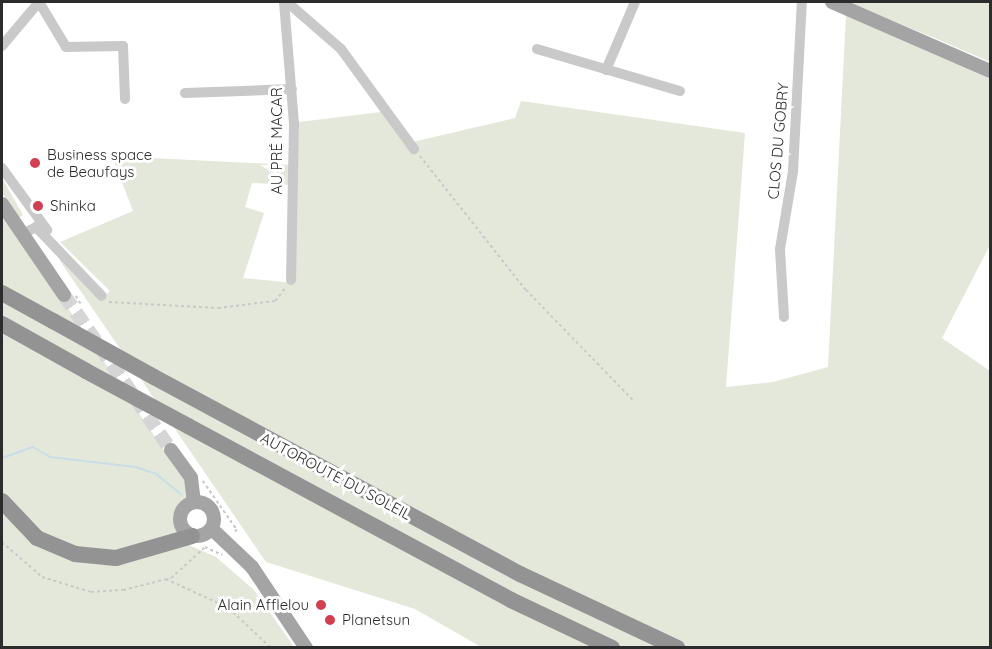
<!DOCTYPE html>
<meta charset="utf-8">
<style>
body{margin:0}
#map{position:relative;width:992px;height:649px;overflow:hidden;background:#fff;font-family:Quicksand,sans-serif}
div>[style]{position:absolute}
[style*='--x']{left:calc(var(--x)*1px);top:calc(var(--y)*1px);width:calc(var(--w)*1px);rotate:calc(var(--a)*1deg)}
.green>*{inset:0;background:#e3e8db}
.stream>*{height:2px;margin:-1px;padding:0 1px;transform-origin:1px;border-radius:1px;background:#c9dde7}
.major-tunnel>*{height:14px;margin-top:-7px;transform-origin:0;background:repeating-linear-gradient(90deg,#d5d5d5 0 14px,transparent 0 21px)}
.path>*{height:1.5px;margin-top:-0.75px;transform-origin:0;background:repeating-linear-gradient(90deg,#c9c9c9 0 3px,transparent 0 6px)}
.minor>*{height:10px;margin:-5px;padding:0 5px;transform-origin:5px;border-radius:5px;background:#c9c9c9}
.major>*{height:14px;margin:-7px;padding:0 7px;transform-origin:7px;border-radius:7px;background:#a4a4a4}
.major>.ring{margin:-7px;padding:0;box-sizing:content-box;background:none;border:14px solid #a4a4a4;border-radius:50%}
.highway>*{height:16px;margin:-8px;padding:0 8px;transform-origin:8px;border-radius:8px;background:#939393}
.highway-bridge>*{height:16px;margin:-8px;padding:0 8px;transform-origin:8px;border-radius:8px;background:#939393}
.dots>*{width:16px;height:16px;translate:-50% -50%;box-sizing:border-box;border:3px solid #fff;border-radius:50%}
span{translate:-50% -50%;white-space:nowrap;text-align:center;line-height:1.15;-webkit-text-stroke:6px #fff;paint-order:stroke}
.street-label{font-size:15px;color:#2c2c2c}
.poi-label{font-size:15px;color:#2c2c2c}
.left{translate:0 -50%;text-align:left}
.right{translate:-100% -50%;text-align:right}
.frame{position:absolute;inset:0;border:3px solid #2c2c2c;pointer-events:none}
</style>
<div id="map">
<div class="green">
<div style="clip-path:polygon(846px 2px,990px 2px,990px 62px,937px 39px)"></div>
<div style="clip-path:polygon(846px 15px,990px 79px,990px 245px,942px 338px,990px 371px,990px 647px,481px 647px,415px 609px,266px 562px,60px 261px,57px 252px,101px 299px,110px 291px,60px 242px,133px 211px,112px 156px,292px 165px,291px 185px,252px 183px,245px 207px,264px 213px,243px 278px,294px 283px,299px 122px,381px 112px,404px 144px,515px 118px,521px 101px,745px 133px,726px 387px,773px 382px,828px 367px)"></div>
<div style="clip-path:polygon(2px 178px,23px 215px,19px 218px,2px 193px)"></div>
<div style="clip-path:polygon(2px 211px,185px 481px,189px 496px,177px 523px,189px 545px,216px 557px,254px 590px,294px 647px,2px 647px)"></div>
</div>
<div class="stream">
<div style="--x:2;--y:458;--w:33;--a:-20"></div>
<div style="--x:33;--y:447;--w:20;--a:30"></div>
<div style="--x:50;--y:457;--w:86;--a:6.7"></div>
<div style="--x:135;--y:467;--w:22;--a:18"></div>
<div style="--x:156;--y:474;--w:33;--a:39"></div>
</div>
<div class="major-tunnel">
<div style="--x:64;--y:295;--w:188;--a:55.4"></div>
</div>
<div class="path">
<div style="--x:420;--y:156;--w:171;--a:51.7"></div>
<div style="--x:526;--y:290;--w:153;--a:45.8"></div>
<div style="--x:76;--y:296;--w:9;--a:58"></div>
<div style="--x:109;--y:302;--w:109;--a:3.2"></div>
<div style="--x:218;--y:308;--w:57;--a:-7"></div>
<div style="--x:275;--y:301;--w:16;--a:-52"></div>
<div style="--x:203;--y:481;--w:60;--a:55.2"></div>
<div style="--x:237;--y:530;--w:4;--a:135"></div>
<div style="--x:2;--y:542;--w:53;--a:41.2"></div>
<div style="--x:42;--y:577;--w:51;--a:17"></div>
<div style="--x:91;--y:592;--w:32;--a:-4"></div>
<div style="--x:123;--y:590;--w:49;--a:-14"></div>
<div style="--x:171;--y:578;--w:46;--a:-42.4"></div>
<div style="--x:205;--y:547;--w:19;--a:25"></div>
<div style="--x:166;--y:579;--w:69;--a:24.7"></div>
<div style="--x:229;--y:608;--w:58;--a:43.6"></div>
</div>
<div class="minor">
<div style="--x:39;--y:2;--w:52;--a:59"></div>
<div style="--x:66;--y:47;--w:57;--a:-1"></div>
<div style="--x:123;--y:46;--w:53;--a:87.8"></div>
<div style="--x:284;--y:2;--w:122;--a:85.3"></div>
<div style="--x:294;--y:124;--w:156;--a:91.1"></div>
<div style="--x:287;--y:2;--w:72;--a:41"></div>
<div style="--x:341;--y:49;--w:124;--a:53.9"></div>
<div style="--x:2;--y:46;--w:57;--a:-49.9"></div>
<div style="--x:537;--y:49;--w:149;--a:16.4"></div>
<div style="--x:606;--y:70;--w:74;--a:-66.9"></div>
<div style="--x:185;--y:93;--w:107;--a:-2.1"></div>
<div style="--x:2;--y:168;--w:77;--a:54"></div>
<div style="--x:23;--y:234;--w:15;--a:-28"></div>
<div style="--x:36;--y:227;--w:95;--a:46.3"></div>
<div style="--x:784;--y:317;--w:68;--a:-93.4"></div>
<div style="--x:780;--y:249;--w:79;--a:-80.5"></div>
<div style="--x:793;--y:171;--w:169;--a:-87"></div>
</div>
<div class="major">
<div style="--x:832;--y:2;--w:172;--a:23.6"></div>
<div style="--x:2;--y:204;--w:110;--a:55.7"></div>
<div style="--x:171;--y:450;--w:34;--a:54"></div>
<div style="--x:191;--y:478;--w:24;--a:83"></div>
<div class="ring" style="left:180px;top:502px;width:20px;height:20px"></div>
<div style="--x:212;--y:529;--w:55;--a:43.5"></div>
<div style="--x:252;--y:567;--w:97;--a:56.3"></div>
</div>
<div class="highway">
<div style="--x:2;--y:293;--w:58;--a:28.8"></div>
<div style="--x:2;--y:324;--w:96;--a:29.2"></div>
<div style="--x:154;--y:377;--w:416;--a:28.3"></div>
<div style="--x:520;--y:574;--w:174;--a:25.2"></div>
<div style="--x:188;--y:426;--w:367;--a:28.3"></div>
<div style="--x:511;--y:600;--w:112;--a:25.4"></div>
<div style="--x:2;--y:501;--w:51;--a:46.6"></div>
<div style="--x:37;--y:538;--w:41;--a:22.8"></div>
<div style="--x:75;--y:554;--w:41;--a:5.6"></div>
<div style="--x:116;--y:558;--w:79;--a:-16.1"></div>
</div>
<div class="highway-bridge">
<div style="--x:53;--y:321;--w:115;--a:29"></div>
<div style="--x:86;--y:371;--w:116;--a:28.3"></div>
</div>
<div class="dots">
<div style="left:35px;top:163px;background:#d23f51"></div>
<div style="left:38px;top:206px;background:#d23f51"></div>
<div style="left:321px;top:605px;background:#d23f51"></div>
<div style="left:330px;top:620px;background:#d23f51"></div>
</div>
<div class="street-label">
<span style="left:277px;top:141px;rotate:-90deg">AU PRÉ MACAR</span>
<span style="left:778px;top:141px;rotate:-85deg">CLOS DU GOBRY</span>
<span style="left:336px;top:476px;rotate:28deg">AUTOROUTE DU SOLEIL</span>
</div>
<div class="poi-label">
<span class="left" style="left:47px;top:163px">Business space<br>de Beaufays</span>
<span class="left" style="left:50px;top:206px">Shinka</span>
<span class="right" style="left:309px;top:605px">Alain Afflelou</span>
<span class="left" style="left:342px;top:620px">Planetsun</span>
</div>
<div class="frame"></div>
</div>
